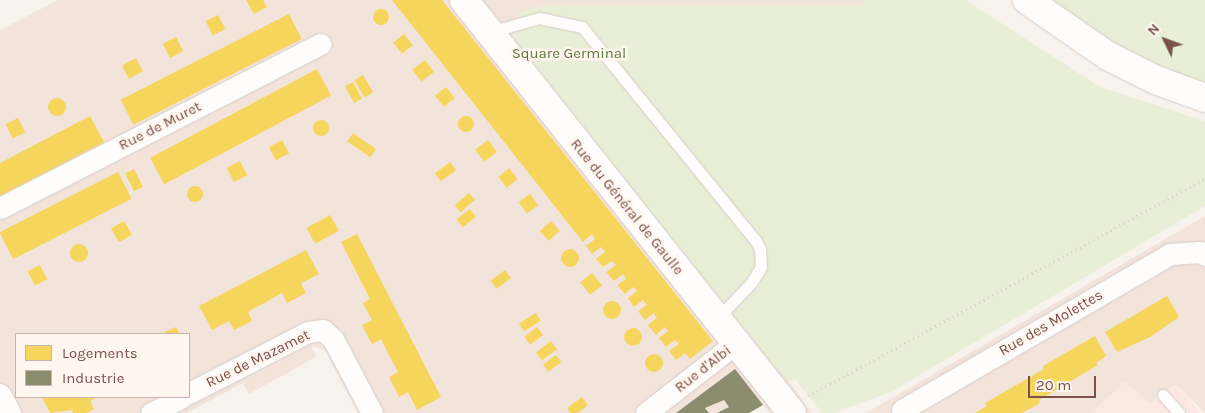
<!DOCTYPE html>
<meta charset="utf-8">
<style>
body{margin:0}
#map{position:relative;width:1205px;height:413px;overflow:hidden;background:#f8f2ed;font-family:Karla,sans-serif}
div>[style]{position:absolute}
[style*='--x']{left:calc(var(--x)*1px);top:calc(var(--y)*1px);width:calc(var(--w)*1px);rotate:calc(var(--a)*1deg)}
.residential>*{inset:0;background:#f3e4db}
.commercial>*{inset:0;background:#fbe8e3}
.green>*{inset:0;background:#e9efd7}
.homes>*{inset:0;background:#f6d55c;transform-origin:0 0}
.round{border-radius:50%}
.industry>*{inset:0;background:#8c8c6e}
.path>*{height:3px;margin-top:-1.5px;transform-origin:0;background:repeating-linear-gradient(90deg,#dbd0ce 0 1px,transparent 0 5px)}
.roads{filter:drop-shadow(0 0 1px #d7cdca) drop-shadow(0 0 1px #d7cdca)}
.service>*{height:11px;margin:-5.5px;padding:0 5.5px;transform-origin:5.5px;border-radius:5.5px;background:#fefdfc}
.minor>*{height:21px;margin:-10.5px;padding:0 10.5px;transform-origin:10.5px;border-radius:10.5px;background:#fefdfc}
.tertiary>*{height:28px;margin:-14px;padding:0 14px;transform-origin:14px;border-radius:14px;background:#fefdfc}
.secondary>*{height:28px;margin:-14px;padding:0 14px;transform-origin:14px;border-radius:14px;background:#fefdfc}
span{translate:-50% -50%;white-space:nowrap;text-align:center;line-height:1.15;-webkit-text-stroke:5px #fff6ef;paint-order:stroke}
.park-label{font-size:15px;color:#5b7a3e}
.street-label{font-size:15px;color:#79524a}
.legend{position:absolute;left:15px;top:333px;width:175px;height:65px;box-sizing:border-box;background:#fff6ef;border:1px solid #c9b4ad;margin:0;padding:6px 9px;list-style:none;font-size:15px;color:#79524a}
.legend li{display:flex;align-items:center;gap:10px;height:25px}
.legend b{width:25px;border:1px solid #c9b4ad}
.north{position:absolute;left:1140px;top:15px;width:50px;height:50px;-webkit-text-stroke:4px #fff6ef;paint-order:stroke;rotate:312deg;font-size:14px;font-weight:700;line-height:20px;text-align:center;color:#79524a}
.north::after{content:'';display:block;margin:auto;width:18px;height:22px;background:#79524a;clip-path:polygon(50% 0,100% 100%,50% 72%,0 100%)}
.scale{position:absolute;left:1028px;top:376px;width:68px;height:22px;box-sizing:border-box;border:2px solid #79524a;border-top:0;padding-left:6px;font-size:15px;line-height:18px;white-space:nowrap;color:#79524a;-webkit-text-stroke:4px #fff6ef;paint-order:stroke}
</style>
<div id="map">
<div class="residential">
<div style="clip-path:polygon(evenodd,58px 0,922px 0,851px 350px,789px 382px,812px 413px,769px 413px,763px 405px,749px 413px,358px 413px,325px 350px,311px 346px,316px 357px,249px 394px,243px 383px,187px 413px,0 413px,0 30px,58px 0,16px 334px,189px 334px,189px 397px,16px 397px,16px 334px)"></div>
<div style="clip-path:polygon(1205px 216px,1205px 413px,1176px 384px,1150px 403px,1125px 382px,1091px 413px,866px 413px)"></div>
</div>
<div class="commercial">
<div style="clip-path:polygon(1125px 382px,1150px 403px,1176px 384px,1201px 413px,1091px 413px)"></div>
</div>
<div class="green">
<div style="clip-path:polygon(861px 0,966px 0,1100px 87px,1205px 121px,1205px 206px,891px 392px,834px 413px,822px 413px,795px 379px,788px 382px,506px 36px,520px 31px,513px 23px,523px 11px,547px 5px,864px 5px)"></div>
<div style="clip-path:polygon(1049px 0,1205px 0,1205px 83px,1162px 69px,1116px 46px)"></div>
</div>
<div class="homes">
<div style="clip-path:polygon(246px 0,263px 0,267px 7px,254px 14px)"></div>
<div style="clip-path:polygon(392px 0,442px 0,713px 341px,690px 359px,685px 353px,676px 360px,669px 351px,679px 344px,675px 340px,666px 347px,659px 338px,668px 331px,665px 327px,656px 335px,648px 325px,657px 318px,654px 313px,645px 320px,638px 311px,647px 305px,643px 300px,634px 307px,628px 298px,637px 291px,633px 287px,625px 294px,617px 285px,626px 279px,623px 274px,614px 281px,606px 272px,616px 265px,612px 261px,603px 267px,596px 259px,605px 252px,601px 247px,592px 254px,586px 246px,595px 239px,592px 234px,583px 242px)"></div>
<div class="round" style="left:373px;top:9px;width:16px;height:16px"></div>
<div style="left:289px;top:14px;width:28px;height:189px;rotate:63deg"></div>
<div style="left:218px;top:15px;width:16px;height:14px;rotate:63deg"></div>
<div style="left:404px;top:34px;width:14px;height:14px;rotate:51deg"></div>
<div style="left:176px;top:37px;width:16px;height:15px;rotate:63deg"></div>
<div style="left:136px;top:58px;width:15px;height:16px;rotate:62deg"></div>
<div style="left:425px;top:60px;width:15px;height:16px;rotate:53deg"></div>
<div style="left:317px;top:69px;width:30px;height:189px;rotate:62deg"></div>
<div style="left:363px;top:75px;width:20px;height:10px;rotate:60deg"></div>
<div style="left:353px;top:82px;width:19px;height:9px;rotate:62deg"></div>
<div style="left:446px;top:87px;width:14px;height:14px;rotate:51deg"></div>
<div class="round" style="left:48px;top:98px;width:18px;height:18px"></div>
<div style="clip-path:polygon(90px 116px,104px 142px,0 196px,0 163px)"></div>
<div class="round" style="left:458px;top:116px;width:16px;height:16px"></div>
<div style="left:18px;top:118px;width:16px;height:14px;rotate:63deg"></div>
<div class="round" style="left:313px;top:120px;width:16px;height:16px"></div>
<div style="left:353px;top:133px;width:28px;height:10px;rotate:35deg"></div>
<div style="left:282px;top:140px;width:15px;height:15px;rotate:62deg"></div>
<div style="left:488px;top:140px;width:15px;height:16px;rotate:53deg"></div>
<div style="left:240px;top:161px;width:16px;height:15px;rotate:63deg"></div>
<div style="left:450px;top:162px;width:10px;height:19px;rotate:53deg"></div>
<div style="left:509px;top:168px;width:14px;height:14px;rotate:51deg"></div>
<div style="left:134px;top:169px;width:20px;height:10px;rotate:63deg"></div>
<div style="left:118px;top:172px;width:30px;height:133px;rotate:63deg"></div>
<div class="round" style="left:187px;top:186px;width:16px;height:16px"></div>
<div style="left:469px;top:193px;width:9px;height:19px;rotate:49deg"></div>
<div style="left:530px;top:194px;width:14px;height:14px;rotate:54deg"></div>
<div style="left:470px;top:209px;width:10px;height:17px;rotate:53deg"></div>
<div style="left:330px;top:215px;width:18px;height:27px;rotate:61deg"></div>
<div style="left:124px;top:221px;width:16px;height:15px;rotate:60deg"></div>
<div style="left:551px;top:221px;width:13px;height:15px;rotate:48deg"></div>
<div style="clip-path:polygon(357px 234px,441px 397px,417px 410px,408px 392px,399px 397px,389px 377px,398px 372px,390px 357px,381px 339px,372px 344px,362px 325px,372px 320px,363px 303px,370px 299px,341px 242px)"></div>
<div class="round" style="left:70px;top:244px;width:18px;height:18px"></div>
<div class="round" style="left:561px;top:249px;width:18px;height:18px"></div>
<div style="clip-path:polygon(306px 250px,319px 274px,301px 283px,306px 293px,287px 303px,282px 293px,248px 312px,252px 321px,234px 330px,229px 321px,212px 330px,199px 306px)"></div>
<div style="left:40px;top:265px;width:16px;height:14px;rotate:63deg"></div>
<div style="left:505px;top:270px;width:10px;height:18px;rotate:53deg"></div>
<div style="left:592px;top:273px;width:16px;height:15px;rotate:52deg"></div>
<div style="clip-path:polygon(1167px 296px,1179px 317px,1150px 337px,1117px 352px,1105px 332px)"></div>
<div class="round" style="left:603px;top:301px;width:18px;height:18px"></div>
<div style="left:536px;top:313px;width:9px;height:20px;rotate:58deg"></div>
<div style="clip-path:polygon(176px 327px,180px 334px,161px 334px)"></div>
<div style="left:537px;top:327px;width:10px;height:16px;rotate:53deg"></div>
<div class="round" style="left:624px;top:328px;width:18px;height:18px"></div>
<div style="clip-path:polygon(1095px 336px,1106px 356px,1096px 363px,1098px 365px,1039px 400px,1040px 403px,1022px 413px,975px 413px,987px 406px,985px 403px,1044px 369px,1043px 366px)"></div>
<div style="left:551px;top:341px;width:10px;height:19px;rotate:53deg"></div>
<div class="round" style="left:645px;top:354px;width:18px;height:18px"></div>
<div style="left:556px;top:355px;width:9px;height:16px;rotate:54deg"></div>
<div style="clip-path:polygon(42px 397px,97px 397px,90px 401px,94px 409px,87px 413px,73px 413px,72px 410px,50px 413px)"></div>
<div style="clip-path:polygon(582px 397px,588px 405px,578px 413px,570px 413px,567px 408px)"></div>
</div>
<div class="industry">
<div style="clip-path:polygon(735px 369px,763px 405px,749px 413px,717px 413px,729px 407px,724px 400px,705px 408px,709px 413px,676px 413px)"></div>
</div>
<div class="path">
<div style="--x:808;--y:396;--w:452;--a:-28.7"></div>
</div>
<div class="roads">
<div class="service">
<div style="--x:490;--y:32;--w:51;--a:-15.9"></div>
<div style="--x:539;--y:18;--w:44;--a:11.8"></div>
<div style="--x:582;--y:27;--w:276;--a:50.9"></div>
<div style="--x:756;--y:241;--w:9;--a:63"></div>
<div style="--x:760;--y:249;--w:18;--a:87"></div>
<div style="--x:761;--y:267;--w:19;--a:122"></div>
<div style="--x:751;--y:283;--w:50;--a:133.4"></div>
<div style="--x:1163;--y:395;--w:24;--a:48"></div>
</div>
<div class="minor">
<div style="--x:0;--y:208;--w:360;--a:-27.1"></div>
<div style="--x:189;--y:393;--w:134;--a:-27.1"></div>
<div style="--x:308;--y:332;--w:15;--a:-8"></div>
<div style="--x:323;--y:330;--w:13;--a:42"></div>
<div style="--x:333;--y:339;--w:84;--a:62.2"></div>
<div style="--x:0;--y:394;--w:21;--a:62"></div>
<div style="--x:902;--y:410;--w:310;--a:-30.2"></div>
<div style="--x:1170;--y:254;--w:30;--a:-4"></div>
<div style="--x:1200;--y:252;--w:6;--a:31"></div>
<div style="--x:151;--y:413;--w:35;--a:-27"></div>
<div style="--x:646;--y:413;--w:114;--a:-37.9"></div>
</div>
<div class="tertiary">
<div style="--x:464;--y:0;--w:527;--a:51.54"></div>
</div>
<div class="secondary">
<div style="--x:1027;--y:0;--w:98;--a:34.7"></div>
<div style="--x:1108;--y:56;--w:54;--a:26.6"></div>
<div style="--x:1156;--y:80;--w:52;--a:20.2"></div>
</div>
</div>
<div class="park-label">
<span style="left:569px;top:54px">Square Germinal</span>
</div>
<div class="street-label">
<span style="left:160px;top:126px;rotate:-27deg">Rue de Muret</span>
<span style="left:627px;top:207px;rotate:51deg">Rue du Général de Gaulle</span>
<span style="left:1051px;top:323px;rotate:-30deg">Rue des Molettes</span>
<span style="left:258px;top:359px;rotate:-26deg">Rue de Mazamet</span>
<span style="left:703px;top:369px;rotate:-38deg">Rue d'Albi</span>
</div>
<ul class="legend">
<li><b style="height:14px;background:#f6d55c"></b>Logements</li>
<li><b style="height:14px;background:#8c8c6e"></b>Industrie</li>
</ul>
<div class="north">N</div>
<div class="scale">20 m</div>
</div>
